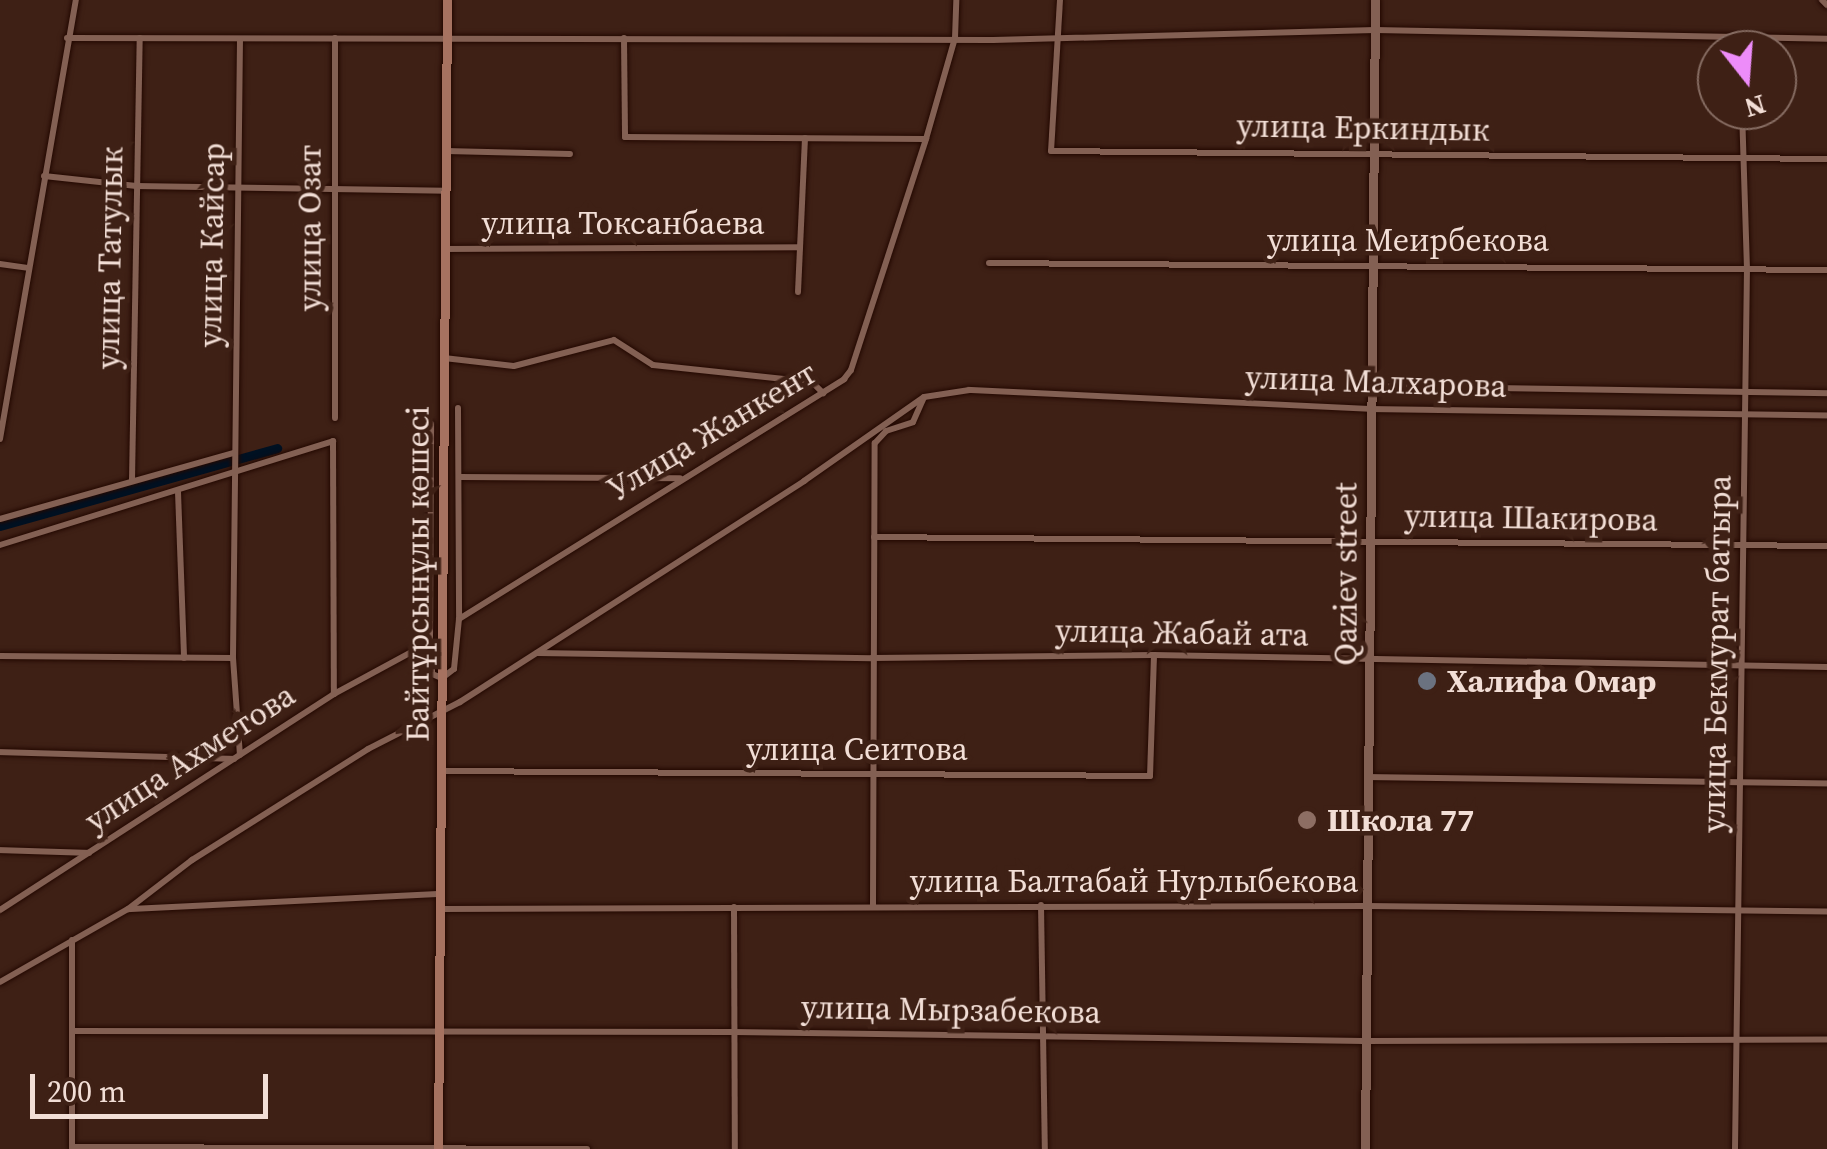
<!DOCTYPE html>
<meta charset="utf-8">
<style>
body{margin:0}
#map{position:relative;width:1827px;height:1149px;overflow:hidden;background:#3e2015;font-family:"Source Serif 4",serif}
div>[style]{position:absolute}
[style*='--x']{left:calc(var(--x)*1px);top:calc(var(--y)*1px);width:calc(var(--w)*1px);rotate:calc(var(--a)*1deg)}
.canal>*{height:9px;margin:-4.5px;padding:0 4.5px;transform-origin:4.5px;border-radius:4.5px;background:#012}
.roads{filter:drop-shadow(0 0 2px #230801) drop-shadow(0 0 2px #230801)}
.minor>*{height:6px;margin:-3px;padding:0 3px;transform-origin:3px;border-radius:3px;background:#836053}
.tertiary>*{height:9px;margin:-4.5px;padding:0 4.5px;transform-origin:4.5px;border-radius:4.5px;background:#836053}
.secondary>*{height:9px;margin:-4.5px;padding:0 4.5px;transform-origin:4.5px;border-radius:4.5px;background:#a67260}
.dots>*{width:28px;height:28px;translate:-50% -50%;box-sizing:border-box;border:5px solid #3e2015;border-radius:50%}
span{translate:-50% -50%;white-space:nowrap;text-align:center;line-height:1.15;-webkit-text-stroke:9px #3e2015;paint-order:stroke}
.street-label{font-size:32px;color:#f2ded6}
.poi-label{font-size:32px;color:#f2ded6;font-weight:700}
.left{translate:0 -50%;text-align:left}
.north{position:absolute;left:1697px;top:30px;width:100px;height:100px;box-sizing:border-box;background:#3e2015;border:2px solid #866c62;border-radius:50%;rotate:163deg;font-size:28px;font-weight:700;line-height:40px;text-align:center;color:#f2ded6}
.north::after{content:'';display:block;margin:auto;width:35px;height:45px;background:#ed8cf9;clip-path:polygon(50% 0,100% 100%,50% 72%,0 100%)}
.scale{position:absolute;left:30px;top:1074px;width:238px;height:45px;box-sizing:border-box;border:5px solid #f2ded6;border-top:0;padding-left:12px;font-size:30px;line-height:35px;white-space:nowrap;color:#f2ded6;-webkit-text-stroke:8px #3e2015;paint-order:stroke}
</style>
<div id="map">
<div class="canal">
<div style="--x:0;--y:526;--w:288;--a:-15.7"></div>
</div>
<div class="roads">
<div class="minor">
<div style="--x:1060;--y:0;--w:151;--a:93.4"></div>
<div style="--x:1051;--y:151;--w:776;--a:0.59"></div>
<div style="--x:1822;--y:0;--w:7;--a:45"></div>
<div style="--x:67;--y:38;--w:926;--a:0.12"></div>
<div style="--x:993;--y:40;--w:382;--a:-1.5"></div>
<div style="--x:1375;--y:30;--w:452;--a:1.1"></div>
<div style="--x:335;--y:38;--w:380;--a:90"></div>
<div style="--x:624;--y:38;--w:99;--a:89.4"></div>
<div style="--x:625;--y:137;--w:300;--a:0.4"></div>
<div style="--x:240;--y:39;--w:619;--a:90.65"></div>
<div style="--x:233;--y:658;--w:97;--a:85.9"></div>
<div style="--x:1743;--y:50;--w:13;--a:-86"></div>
<div style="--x:446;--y:151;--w:124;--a:1.4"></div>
<div style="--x:44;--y:176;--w:93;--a:6.2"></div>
<div style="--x:136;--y:186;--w:310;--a:0.9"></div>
<div style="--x:445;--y:249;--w:355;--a:-0.3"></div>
<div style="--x:989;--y:263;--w:838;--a:0.48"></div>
<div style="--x:0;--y:264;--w:28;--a:8"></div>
<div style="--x:798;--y:292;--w:154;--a:-87.4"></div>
<div style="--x:444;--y:358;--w:70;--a:6.5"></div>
<div style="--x:514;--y:366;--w:103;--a:-14.6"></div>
<div style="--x:614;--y:340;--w:46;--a:32.7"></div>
<div style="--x:653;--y:365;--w:160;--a:6.1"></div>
<div style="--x:812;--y:382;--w:16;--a:45"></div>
<div style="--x:1371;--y:386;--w:456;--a:0.9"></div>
<div style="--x:458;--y:408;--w:211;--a:89.7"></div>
<div style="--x:459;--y:619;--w:454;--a:-31.9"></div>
<div style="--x:844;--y:379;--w:11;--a:-52"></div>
<div style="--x:851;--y:370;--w:243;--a:-72"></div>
<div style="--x:926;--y:139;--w:105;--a:-74"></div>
<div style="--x:955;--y:38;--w:38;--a:-88"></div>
<div style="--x:0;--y:439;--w:446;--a:-80.2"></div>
<div style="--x:459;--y:477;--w:221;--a:0.3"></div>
<div style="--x:132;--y:480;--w:442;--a:-89"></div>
<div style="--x:178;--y:492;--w:166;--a:87.9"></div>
<div style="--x:0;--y:519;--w:243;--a:-15.8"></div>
<div style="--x:874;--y:537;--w:953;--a:0.54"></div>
<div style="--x:0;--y:545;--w:349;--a:-17.3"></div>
<div style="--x:333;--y:441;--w:253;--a:89.8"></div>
<div style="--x:430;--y:642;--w:32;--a:86"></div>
<div style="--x:432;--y:674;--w:11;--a:22"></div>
<div style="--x:442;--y:678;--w:15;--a:-37"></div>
<div style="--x:454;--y:669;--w:50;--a:-84.3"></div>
<div style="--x:537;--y:653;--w:335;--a:0.9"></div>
<div style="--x:872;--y:658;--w:282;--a:-0.6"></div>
<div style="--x:1154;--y:655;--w:673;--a:1.02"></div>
<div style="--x:0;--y:656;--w:233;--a:0.5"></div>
<div style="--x:0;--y:752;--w:234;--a:1.7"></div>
<div style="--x:441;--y:771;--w:709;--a:0.4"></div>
<div style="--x:1150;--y:776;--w:121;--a:-88.1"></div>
<div style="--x:1369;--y:777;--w:458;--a:0.8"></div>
<div style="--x:0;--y:850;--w:89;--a:1.9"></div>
<div style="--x:1041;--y:905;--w:244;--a:89.1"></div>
<div style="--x:873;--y:906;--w:463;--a:-89.8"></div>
<div style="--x:875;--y:443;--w:16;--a:-47"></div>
<div style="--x:886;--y:431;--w:28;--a:-18"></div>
<div style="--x:913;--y:422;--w:27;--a:-66"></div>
<div style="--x:734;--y:907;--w:242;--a:89.8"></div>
<div style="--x:129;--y:909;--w:311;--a:-2.8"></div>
<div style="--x:440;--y:909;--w:927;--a:-0.19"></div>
<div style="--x:1367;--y:906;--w:460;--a:0.7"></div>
<div style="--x:0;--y:910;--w:398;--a:-32.9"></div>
<div style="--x:334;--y:694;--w:109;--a:-28.4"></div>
<div style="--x:430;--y:642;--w:218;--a:-89.7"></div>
<div style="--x:0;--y:982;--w:147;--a:-29.7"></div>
<div style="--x:128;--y:909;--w:81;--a:-37.4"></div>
<div style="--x:192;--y:860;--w:208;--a:-32.2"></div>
<div style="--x:368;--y:749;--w:103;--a:-27.1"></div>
<div style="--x:460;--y:702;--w:409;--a:-32.7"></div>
<div style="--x:804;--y:481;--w:146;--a:-35"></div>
<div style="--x:924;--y:397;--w:46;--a:-8.8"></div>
<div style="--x:969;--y:390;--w:403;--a:2.7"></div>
<div style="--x:1372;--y:409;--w:455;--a:0.8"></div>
<div style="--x:74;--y:1031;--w:660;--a:0.09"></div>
<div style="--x:734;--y:1032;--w:630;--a:0.82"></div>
<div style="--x:1364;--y:1041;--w:463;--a:-0.2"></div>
<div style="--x:72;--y:1147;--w:515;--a:0.22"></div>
<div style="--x:72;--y:1148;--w:208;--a:-90"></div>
<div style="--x:1735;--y:1149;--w:880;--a:-89.22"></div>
<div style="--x:1747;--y:269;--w:159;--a:-91.8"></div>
</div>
<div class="tertiary">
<div style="--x:1365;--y:1149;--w:1149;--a:-89.5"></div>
</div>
<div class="secondary">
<div style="--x:438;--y:1149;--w:1149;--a:-89.55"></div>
</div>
</div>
<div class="dots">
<div style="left:1427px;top:681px;background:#6b7280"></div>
<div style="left:1307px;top:820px;background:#8d6e63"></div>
</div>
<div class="street-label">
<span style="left:1363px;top:128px;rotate:1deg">улица Еркиндык</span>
<span style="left:623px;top:223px">улица Токсанбаева</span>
<span style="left:310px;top:228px;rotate:-90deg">улица Озат</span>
<span style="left:1408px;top:240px">улица Меирбекова</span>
<span style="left:212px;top:245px;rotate:-89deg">улица Кайсар</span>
<span style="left:110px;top:258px;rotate:-89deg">улица Татулык</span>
<span style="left:1376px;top:382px;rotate:2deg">улица Малхарова</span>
<span style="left:712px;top:431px;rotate:-31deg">Улица Жанкент</span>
<span style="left:1531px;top:518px;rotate:1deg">улица Шакирова</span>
<span style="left:418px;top:574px;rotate:-90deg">Байтұрсынұлы көшесі</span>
<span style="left:1346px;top:574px;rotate:-90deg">Qaziev street</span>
<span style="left:1182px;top:633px;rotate:1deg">улица Жабай ата</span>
<span style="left:1717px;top:654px;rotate:-89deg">улица Бекмурат батыра</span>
<span style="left:857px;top:749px">улица Сеитова</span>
<span style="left:190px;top:758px;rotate:-33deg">улица Ахметова</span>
<span style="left:1134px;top:881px">улица Балтабай Нурлыбекова</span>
<span style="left:951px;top:1010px;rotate:1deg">улица Мырзабекова</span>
</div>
<div class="poi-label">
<span class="left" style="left:1447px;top:681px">Халифа Омар</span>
<span class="left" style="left:1327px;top:820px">Школа 77</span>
</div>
<div class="north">N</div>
<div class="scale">200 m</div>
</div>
